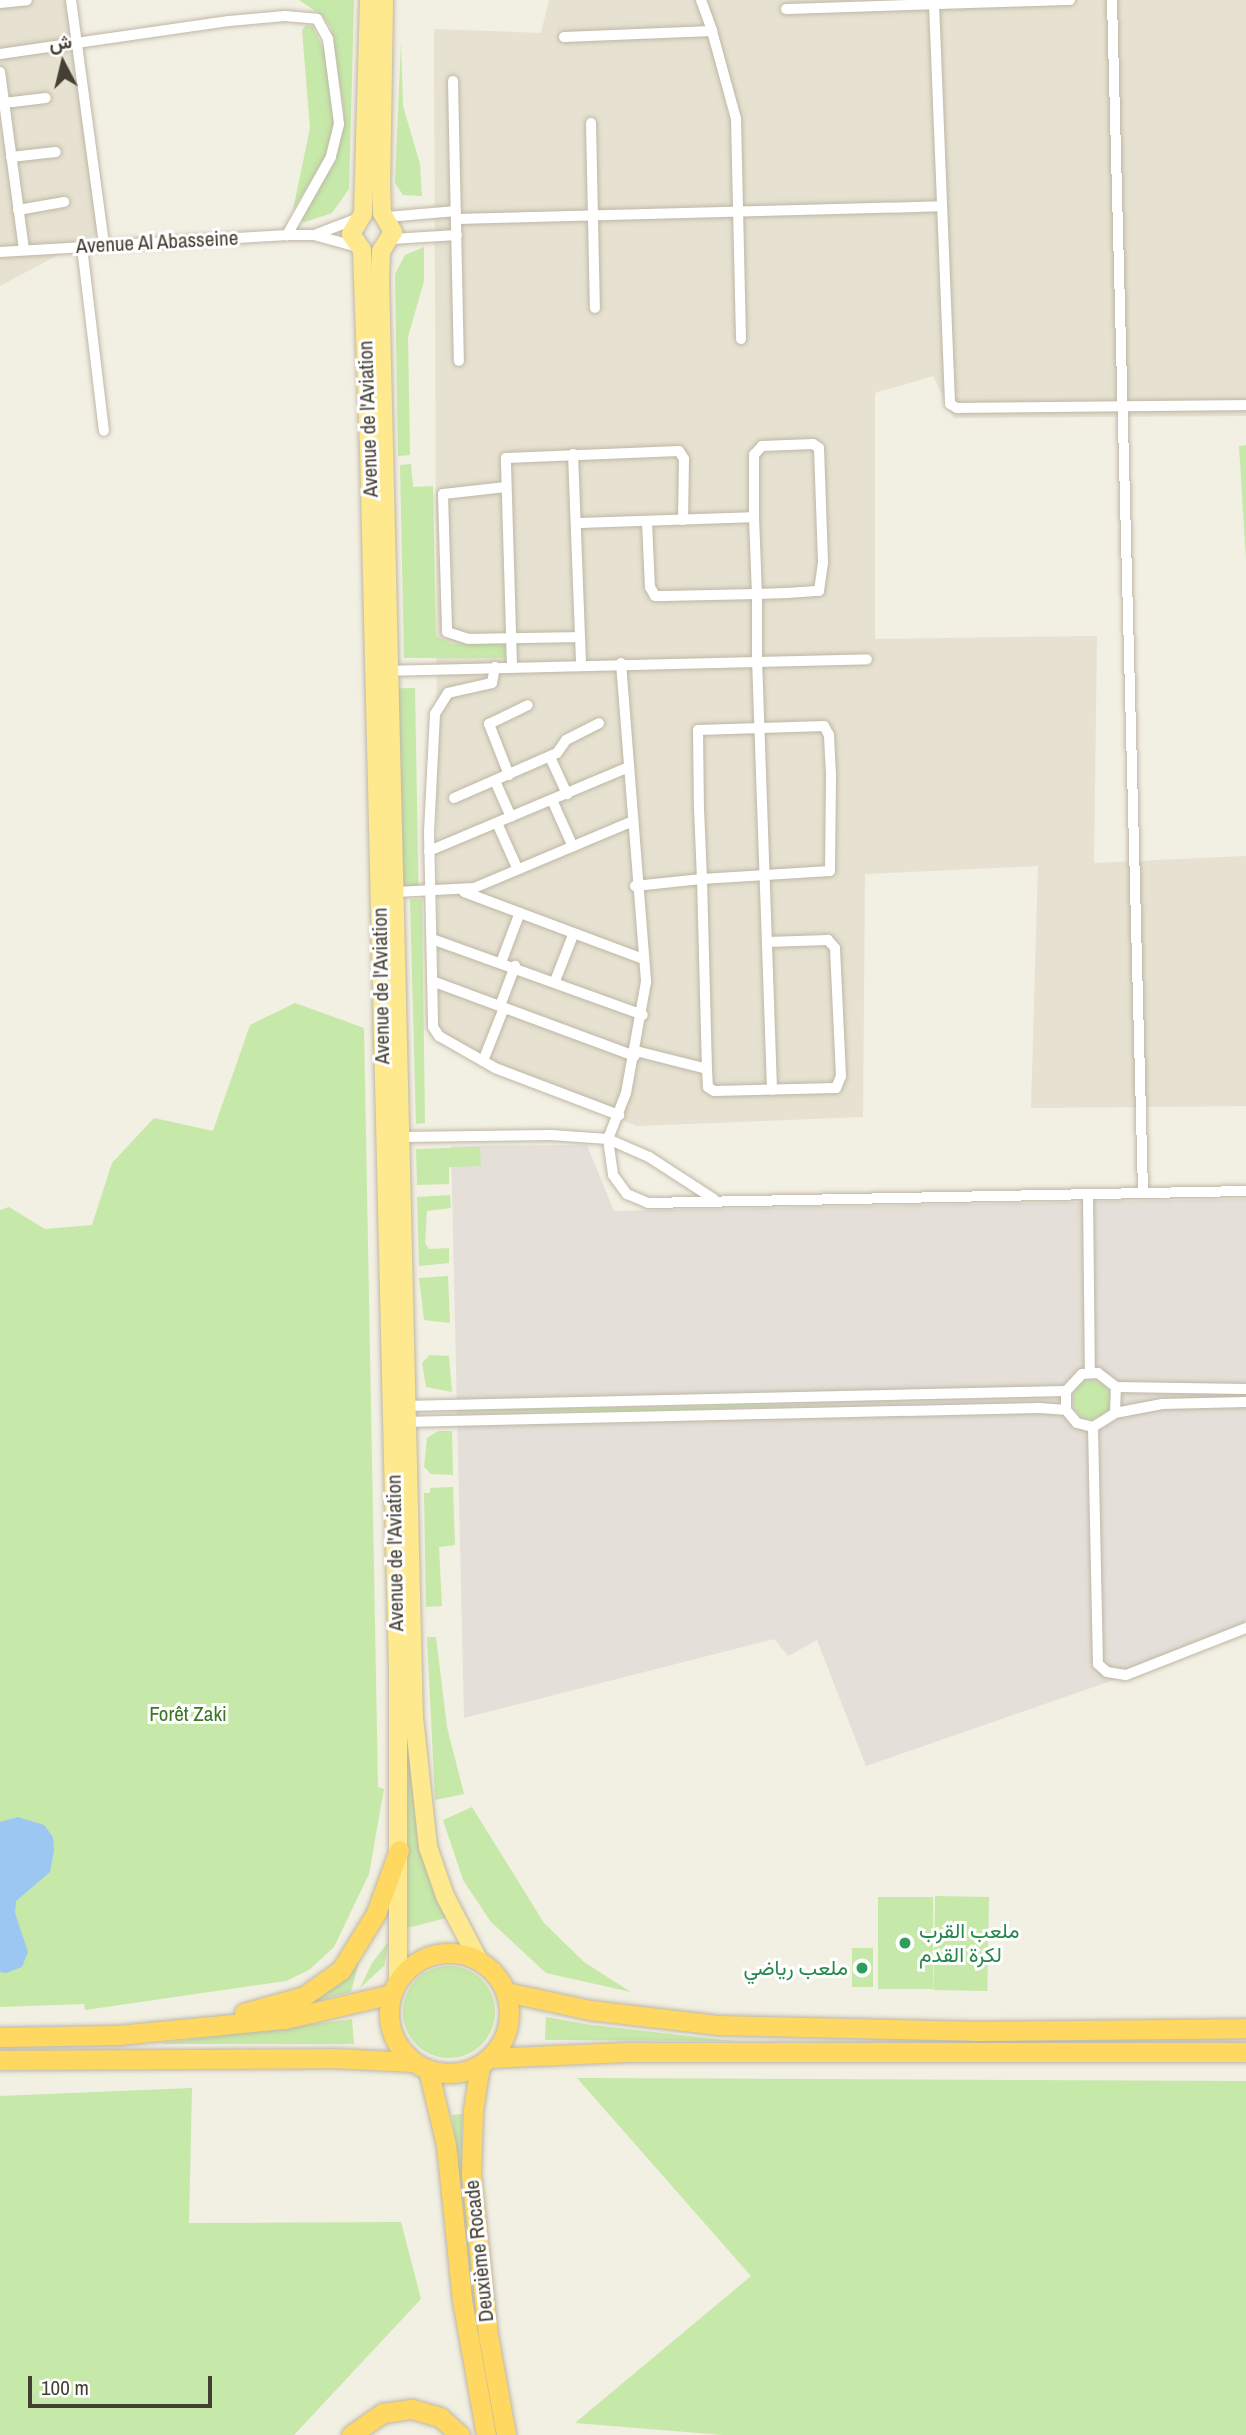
<!DOCTYPE html>
<meta charset="utf-8">
<style>
body{margin:0}
#map{position:relative;width:1246px;height:2435px;overflow:hidden;background:#f2efe3;font-family:"Archivo Narrow",Vazirmatn,sans-serif}
div>[style]{position:absolute}
[style*='--x']{left:calc(var(--x)*1px);top:calc(var(--y)*1px);width:calc(var(--w)*1px);rotate:calc(var(--a)*1deg)}
.residential>*{inset:0;background:#e6e1d0}
.industrial>*{inset:0;background:#e4dfd8}
.green>*{inset:0;background:#c6e8a9;transform-origin:0 0}
.round{border-radius:50%}
.water>*{inset:0;background:#9bc7f2}
.roads{filter:drop-shadow(0 0 2px #beb7a5) drop-shadow(0 0 2px #beb7a5)}
.street>*{height:10px;margin:-5px;padding:0 5px;transform-origin:5px;border-radius:5px;background:#fff}
.primary>*{height:18px;margin:-9px;padding:0 9px;transform-origin:9px;border-radius:9px;background:#ffe98f}
.highway>*{height:19px;margin:-9.5px;padding:0 9.5px;transform-origin:9.5px;border-radius:9.5px;background:#ffd861}
.highway>.ring{margin:-9.5px;padding:0;box-sizing:content-box;background:none;border:19px solid #ffd861;border-radius:50%}
.dots>*{width:19px;height:19px;translate:-50% -50%;box-sizing:border-box;border:4px solid #fff;border-radius:50%}
span{translate:-50% -50%;white-space:nowrap;text-align:center;line-height:1.15;-webkit-text-stroke:6px #fff;paint-order:stroke}
.street-label{font-size:21px;color:#443f33}
.park-label{font-size:21px;color:#3d7725}
.leisure-label{font-size:21px;color:#27864d}
.left{translate:0 -50%;text-align:left}
.right{translate:-100% -50%;text-align:right}
.north{position:absolute;left:28px;top:28px;width:70px;height:70px;-webkit-text-stroke:5px #fff;paint-order:stroke;rotate:353deg;font-size:19px;font-weight:700;line-height:28px;text-align:center;color:#443f33}
.north::after{content:'';display:block;margin:auto;width:24px;height:32px;background:#443f33;clip-path:polygon(50% 0,100% 100%,50% 72%,0 100%)}
.scale{position:absolute;left:28px;top:2376px;width:184px;height:32px;box-sizing:border-box;border:4px solid #443f33;border-top:0;padding-left:9px;font-size:21px;line-height:24px;white-space:nowrap;color:#443f33;-webkit-text-stroke:5px #fff;paint-order:stroke}
</style>
<div id="map">
<div class="residential">
<div style="clip-path:polygon(0 0,72px 0,105px 230px,0 286px)"></div>
<div style="clip-path:polygon(549px 0,1246px 0,1246px 416px,954px 418px,933px 376px,875px 393px,875px 639px,1097px 636px,1094px 863px,1246px 856px,1246px 1106px,1031px 1108px,1038px 866px,865px 874px,863px 1117px,636px 1126px,438px 1036px,434px 29px,541px 33px)"></div>
</div>
<div class="industrial">
<div style="clip-path:polygon(587px 1145px,614px 1211px,1246px 1199px,1246px 1634px,866px 1766px,817px 1640px,788px 1656px,774px 1639px,464px 1718px,451px 1146px)"></div>
</div>
<div class="green">
<div style="clip-path:polygon(299px 0,354px 0,349px 189px,332px 213px,305px 222px,301px 220px,343px 121px,344px 110px,331px 28px,323px 16px)"></div>
<div style="clip-path:polygon(306px 25px,313px 27px,325px 52px,335px 119px,327px 153px,293px 210px,310px 128px,302px 30px)"></div>
<div style="clip-path:polygon(401px 42px,403px 106px,420px 164px,422px 196px,403px 195px,395px 183px)"></div>
<div style="clip-path:polygon(424px 247px,424px 281px,408px 337px,410px 455px,398px 456px,395px 274px,405px 255px)"></div>
<div style="clip-path:polygon(1246px 445px,1246px 560px,1239px 446px)"></div>
<div style="clip-path:polygon(411px 464px,413px 487px,433px 486px,436px 636px,451px 644px,505px 643px,505px 658px,404px 658px,400px 465px)"></div>
<div style="left:415px;top:688px;width:199px;height:16px;rotate:89deg"></div>
<div style="clip-path:polygon(410px 899px,422px 899px,425px 1123px,416px 1124px)"></div>
<div style="clip-path:polygon(295px 1003px,364px 1028px,378px 1787px,384px 1789px,369px 1874px,334px 1947px,309px 1970px,286px 1981px,85px 2010px,84px 2004px,0 2007px,0 1210px,9px 1207px,45px 1229px,92px 1225px,112px 1163px,154px 1118px,213px 1131px,250px 1025px)"></div>
<div style="clip-path:polygon(480px 1147px,481px 1166px,449px 1167px,449px 1184px,417px 1185px,416px 1149px)"></div>
<div style="clip-path:polygon(450px 1195px,451px 1208px,427px 1211px,425px 1243px,429px 1249px,449px 1248px,449px 1263px,419px 1266px,417px 1197px)"></div>
<div style="clip-path:polygon(448px 1276px,450px 1323px,424px 1320px,419px 1278px)"></div>
<div style="clip-path:polygon(430px 1355px,449px 1356px,452px 1392px,426px 1387px,422px 1363px)"></div>
<div class="round" style="left:1073px;top:1381px;width:38px;height:38px"></div>
<div style="clip-path:polygon(845px 1404px,651px 1411px,455px 1411px,457px 1410px)"></div>
<div style="clip-path:polygon(438px 1431px,452px 1431px,453px 1475px,431px 1474px,424px 1467px,427px 1438px)"></div>
<div style="clip-path:polygon(453px 1487px,455px 1545px,439px 1547px,442px 1606px,426px 1607px,424px 1493px,430px 1493px,430px 1488px)"></div>
<div style="clip-path:polygon(427px 1637px,436px 1637px,447px 1727px,464px 1794px,435px 1800px)"></div>
<div style="clip-path:polygon(407px 1728px,418px 1844px,446px 1918px,407px 1928px)"></div>
<div style="clip-path:polygon(472px 1807px,544px 1923px,584px 1962px,631px 1992px,546px 1973px,491px 1922px,463px 1880px,443px 1820px)"></div>
<div style="left:878px;top:1897px;width:55px;height:92px"></div>
<div style="left:989px;top:1897px;width:94px;height:54px;rotate:91deg"></div>
<div style="clip-path:polygon(389px 1941px,384px 1966px,360px 1988px,372px 1963px)"></div>
<div style="left:852px;top:1948px;width:21px;height:39px"></div>
<div style="clip-path:polygon(359px 1962px,351px 1992px,303px 2004px,333px 1988px)"></div>
<div class="round" style="left:403px;top:1966px;width:92px;height:92px"></div>
<div style="clip-path:polygon(546px 2017px,591px 2025px,734px 2041px,545px 2040px)"></div>
<div style="clip-path:polygon(352px 2019px,354px 2044px,161px 2044px,162px 2043px)"></div>
<div style="clip-path:polygon(577px 2078px,1246px 2081px,1246px 2435px,723px 2435px,575px 2423px,751px 2276px)"></div>
<div style="clip-path:polygon(192px 2088px,189px 2223px,401px 2222px,421px 2299px,294px 2435px,0 2435px,0 2096px)"></div>
<div style="clip-path:polygon(462px 2114px,462px 2177px,460px 2178px,452px 2115px)"></div>
</div>
<div class="water">
<div style="clip-path:polygon(18px 1817px,44px 1825px,53px 1837px,54px 1851px,50px 1872px,16px 1901px,15px 1913px,28px 1952px,22px 1967px,6px 1973px,0 1972px,0 1822px)"></div>
</div>
<div class="roads">
<div class="street">
<div style="--x:71;--y:0;--w:247;--a:82.3"></div>
<div style="--x:701;--y:0;--w:33;--a:70"></div>
<div style="--x:1070;--y:0;--w:136;--a:178.3"></div>
<div style="--x:934;--y:4;--w:400;--a:87.7"></div>
<div style="--x:950;--y:404;--w:8;--a:30"></div>
<div style="--x:957;--y:408;--w:289;--a:-0.6"></div>
<div style="--x:1112;--y:0;--w:1193;--a:88.51"></div>
<div style="--x:0;--y:3;--w:27;--a:-6"></div>
<div style="--x:786;--y:9;--w:148;--a:-1.9"></div>
<div style="--x:564;--y:37;--w:148;--a:-2.3"></div>
<div style="--x:712;--y:31;--w:91;--a:74.7"></div>
<div style="--x:736;--y:119;--w:220;--a:88.7"></div>
<div style="--x:0;--y:54;--w:231;--a:-8.2"></div>
<div style="--x:229;--y:21;--w:56;--a:-5.1"></div>
<div style="--x:285;--y:16;--w:32;--a:5"></div>
<div style="--x:317;--y:19;--w:23;--a:61"></div>
<div style="--x:328;--y:39;--w:86;--a:82.6"></div>
<div style="--x:339;--y:124;--w:34;--a:104"></div>
<div style="--x:331;--y:157;--w:90;--a:119.4"></div>
<div style="--x:0;--y:72;--w:180;--a:82.3"></div>
<div style="--x:453;--y:81;--w:280;--a:88.8"></div>
<div style="--x:4;--y:103;--w:42;--a:-6.8"></div>
<div style="--x:591;--y:123;--w:185;--a:88.8"></div>
<div style="--x:11;--y:157;--w:45;--a:-6.3"></div>
<div style="--x:18;--y:210;--w:47;--a:-9.9"></div>
<div style="--x:387;--y:217;--w:69;--a:-5"></div>
<div style="--x:457;--y:219;--w:483;--a:-1.5"></div>
<div style="--x:317;--y:234;--w:42;--a:-21"></div>
<div style="--x:392;--y:239;--w:65;--a:-3.5"></div>
<div style="--x:82;--y:247;--w:185;--a:83.2"></div>
<div style="--x:0;--y:252;--w:288;--a:-3.4"></div>
<div style="--x:287;--y:235;--w:27;--a:0"></div>
<div style="--x:314;--y:235;--w:46;--a:15.3"></div>
<div style="--x:573;--y:454;--w:210;--a:87.8"></div>
<div style="--x:506;--y:487;--w:63;--a:173.7"></div>
<div style="--x:443;--y:494;--w:138;--a:88.3"></div>
<div style="--x:447;--y:632;--w:22;--a:18"></div>
<div style="--x:468;--y:639;--w:111;--a:-1"></div>
<div style="--x:647;--y:522;--w:65;--a:87.4"></div>
<div style="--x:650;--y:587;--w:10;--a:61"></div>
<div style="--x:655;--y:596;--w:9;--a:0"></div>
<div style="--x:664;--y:596;--w:93;--a:-1.2"></div>
<div style="--x:757;--y:594;--w:30;--a:-2"></div>
<div style="--x:787;--y:593;--w:32;--a:-4"></div>
<div style="--x:819;--y:591;--w:29;--a:-82"></div>
<div style="--x:823;--y:562;--w:114;--a:-92"></div>
<div style="--x:819;--y:448;--w:7;--a:-146"></div>
<div style="--x:813;--y:444;--w:51;--a:177.8"></div>
<div style="--x:762;--y:446;--w:12;--a:132"></div>
<div style="--x:754;--y:455;--w:62;--a:90"></div>
<div style="--x:754;--y:517;--w:77;--a:87.8"></div>
<div style="--x:757;--y:594;--w:65;--a:90"></div>
<div style="--x:757;--y:659;--w:431;--a:88"></div>
<div style="--x:577;--y:523;--w:177;--a:-1.9"></div>
<div style="--x:621;--y:663;--w:320;--a:85.5"></div>
<div style="--x:646;--y:982;--w:113;--a:100.2"></div>
<div style="--x:626;--y:1093;--w:49;--a:111.4"></div>
<div style="--x:608;--y:1139;--w:36;--a:82"></div>
<div style="--x:613;--y:1175;--w:24;--a:54"></div>
<div style="--x:627;--y:1194;--w:23;--a:23"></div>
<div style="--x:648;--y:1203;--w:598;--a:-1.15"></div>
<div style="--x:512;--y:666;--w:208;--a:-91.7"></div>
<div style="--x:506;--y:458;--w:173;--a:-2.3"></div>
<div style="--x:679;--y:451;--w:9;--a:58"></div>
<div style="--x:684;--y:459;--w:61;--a:90.9"></div>
<div style="--x:495;--y:667;--w:16;--a:101"></div>
<div style="--x:492;--y:683;--w:45;--a:167.2"></div>
<div style="--x:448;--y:693;--w:25;--a:122"></div>
<div style="--x:435;--y:714;--w:117;--a:92.9"></div>
<div style="--x:429;--y:831;--w:196;--a:88.8"></div>
<div style="--x:433;--y:1027;--w:11;--a:56"></div>
<div style="--x:439;--y:1036;--w:64;--a:29.7"></div>
<div style="--x:495;--y:1068;--w:133;--a:20.8"></div>
<div style="--x:388;--y:671;--w:479;--a:-1.4"></div>
<div style="--x:550;--y:757;--w:41;--a:65.3"></div>
<div style="--x:509;--y:775;--w:55;--a:-111.4"></div>
<div style="--x:489;--y:724;--w:43;--a:-26"></div>
<div style="--x:495;--y:781;--w:39;--a:66"></div>
<div style="--x:454;--y:798;--w:112;--a:-23.6"></div>
<div style="--x:557;--y:753;--w:16;--a:-55"></div>
<div style="--x:566;--y:740;--w:37;--a:-27"></div>
<div style="--x:552;--y:800;--w:51;--a:65.9"></div>
<div style="--x:497;--y:823;--w:51;--a:65.9"></div>
<div style="--x:429;--y:851;--w:217;--a:-22.8"></div>
<div style="--x:635;--y:886;--w:67;--a:-6"></div>
<div style="--x:702;--y:879;--w:128;--a:-3.6"></div>
<div style="--x:830;--y:871;--w:97;--a:-89.4"></div>
<div style="--x:831;--y:774;--w:39;--a:-93"></div>
<div style="--x:829;--y:735;--w:10;--a:-119"></div>
<div style="--x:824;--y:726;--w:126;--a:178.2"></div>
<div style="--x:698;--y:730;--w:78;--a:89.3"></div>
<div style="--x:699;--y:808;--w:71;--a:87.6"></div>
<div style="--x:702;--y:879;--w:190;--a:88.5"></div>
<div style="--x:707;--y:1069;--w:18;--a:87"></div>
<div style="--x:708;--y:1087;--w:7;--a:34"></div>
<div style="--x:714;--y:1091;--w:122;--a:-1.4"></div>
<div style="--x:836;--y:1088;--w:13;--a:-67"></div>
<div style="--x:841;--y:1076;--w:128;--a:-92.7"></div>
<div style="--x:835;--y:948;--w:11;--a:-131"></div>
<div style="--x:828;--y:940;--w:61;--a:178.1"></div>
<div style="--x:396;--y:892;--w:78;--a:-2.9"></div>
<div style="--x:474;--y:888;--w:173;--a:-22.8"></div>
<div style="--x:464;--y:892;--w:191;--a:20.5"></div>
<div style="--x:432;--y:939;--w:224;--a:19.8"></div>
<div style="--x:502;--y:960;--w:48;--a:-69.3"></div>
<div style="--x:432;--y:981;--w:216;--a:20.3"></div>
<div style="--x:555;--y:981;--w:49;--a:-68.6"></div>
<div style="--x:500;--y:1006;--w:43;--a:-69.4"></div>
<div style="--x:636;--y:1051;--w:73;--a:14.2"></div>
<div style="--x:483;--y:1061;--w:57;--a:-68.4"></div>
<div style="--x:401;--y:1137;--w:150;--a:-0.8"></div>
<div style="--x:551;--y:1135;--w:57;--a:4"></div>
<div style="--x:608;--y:1139;--w:45;--a:23.7"></div>
<div style="--x:649;--y:1157;--w:77;--a:32.9"></div>
<div style="--x:1088;--y:1194;--w:178;--a:89.4"></div>
<div style="--x:1116;--y:1387;--w:130;--a:0.9"></div>
<div style="--x:404;--y:1406;--w:662;--a:-1.3"></div>
<div style="--x:1115;--y:1413;--w:48;--a:-10.8"></div>
<div style="--x:1162;--y:1404;--w:84;--a:-1.4"></div>
<div style="--x:402;--y:1422;--w:637;--a:-1.26"></div>
<div style="--x:1039;--y:1408;--w:27;--a:4"></div>
<div style="--x:1066;--y:1410;--w:17;--a:50"></div>
<div style="--x:1077;--y:1423;--w:16;--a:14"></div>
<div style="--x:1093;--y:1427;--w:26;--a:-32"></div>
<div style="--x:1115;--y:1413;--w:26;--a:-88"></div>
<div style="--x:1116;--y:1387;--w:23;--a:-142"></div>
<div style="--x:1098;--y:1373;--w:16;--a:176"></div>
<div style="--x:1082;--y:1374;--w:23;--a:133"></div>
<div style="--x:1066;--y:1391;--w:19;--a:90"></div>
<div style="--x:1093;--y:1427;--w:237;--a:88.8"></div>
<div style="--x:1098;--y:1664;--w:12;--a:42"></div>
<div style="--x:1107;--y:1672;--w:19;--a:9"></div>
<div style="--x:1126;--y:1675;--w:129;--a:-21.4"></div>
</div>
<div class="primary">
<div style="--x:369;--y:0;--w:214;--a:91.6"></div>
<div style="--x:363;--y:214;--w:23;--a:121"></div>
<div style="--x:351;--y:234;--w:19;--a:55"></div>
<div style="--x:362;--y:250;--w:197;--a:88"></div>
<div style="--x:369;--y:447;--w:1225;--a:88.64"></div>
<div style="--x:398;--y:1672;--w:309;--a:90"></div>
<div style="--x:384;--y:0;--w:182;--a:90.9"></div>
<div style="--x:381;--y:182;--w:31;--a:88"></div>
<div style="--x:382;--y:213;--w:22;--a:60"></div>
<div style="--x:393;--y:232;--w:22;--a:122"></div>
<div style="--x:381;--y:251;--w:29;--a:92"></div>
<div style="--x:380;--y:280;--w:1438;--a:88.65"></div>
<div style="--x:414;--y:1718;--w:130;--a:83.8"></div>
<div style="--x:428;--y:1847;--w:52;--a:70.9"></div>
<div style="--x:445;--y:1896;--w:73;--a:62.4"></div>
</div>
<div class="highway">
<div class="ring" style="left:389px;top:1953px;width:101px;height:101px"></div>
<div style="--x:506;--y:1992;--w:86;--a:12.1"></div>
<div style="--x:590;--y:2010;--w:128;--a:6.7"></div>
<div style="--x:717;--y:2025;--w:259;--a:1.3"></div>
<div style="--x:976;--y:2031;--w:270;--a:-0.6"></div>
<div style="--x:244;--y:2013;--w:62;--a:-15.8"></div>
<div style="--x:304;--y:1996;--w:45;--a:-35.1"></div>
<div style="--x:341;--y:1970;--w:67;--a:-58.4"></div>
<div style="--x:376;--y:1913;--w:67;--a:-69.9"></div>
<div style="--x:0;--y:2037;--w:118;--a:-1"></div>
<div style="--x:118;--y:2035;--w:168;--a:-5.5"></div>
<div style="--x:285;--y:2019;--w:110;--a:-13.2"></div>
<div style="--x:490;--y:2058;--w:136;--a:-2.5"></div>
<div style="--x:626;--y:2052;--w:620;--a:0"></div>
<div style="--x:0;--y:2060;--w:332;--a:-0.3"></div>
<div style="--x:332;--y:2058;--w:82;--a:2.8"></div>
<div style="--x:480;--y:2065;--w:46;--a:98.8"></div>
<div style="--x:473;--y:2110;--w:64;--a:91.8"></div>
<div style="--x:471;--y:2174;--w:162;--a:84"></div>
<div style="--x:488;--y:2335;--w:102;--a:79.8"></div>
<div style="--x:428;--y:2069;--w:78;--a:76.7"></div>
<div style="--x:446;--y:2145;--w:156;--a:84.1"></div>
<div style="--x:462;--y:2300;--w:137;--a:79.9"></div>
<div style="--x:351;--y:2435;--w:39;--a:-35"></div>
<div style="--x:383;--y:2413;--w:29;--a:-8"></div>
<div style="--x:412;--y:2409;--w:29;--a:16"></div>
<div style="--x:440;--y:2417;--w:27;--a:42"></div>
</div>
</div>
<div class="dots">
<div style="left:905px;top:1943px;background:#2e9e5b"></div>
<div style="left:862px;top:1968px;background:#2e9e5b"></div>
</div>
<div class="street-label">
<span style="left:157px;top:242px;rotate:-3deg">Avenue Al Abasseine</span>
<span style="left:368px;top:419px;rotate:-92deg">Avenue de l'Aviation</span>
<span style="left:381px;top:986px;rotate:-91deg">Avenue de l'Aviation</span>
<span style="left:395px;top:1553px;rotate:-91deg">Avenue de l'Aviation</span>
<span style="left:479px;top:2251px;rotate:-96deg">Deuxième Rocade</span>
</div>
<div class="park-label">
<span style="left:188px;top:1714px">Forêt Zaki</span>
</div>
<div class="leisure-label">
<span class="left" style="left:919px;top:1943px">ملعب القرب<br>لكرة القدم</span>
<span class="right" style="left:848px;top:1968px">ملعب رياضي</span>
</div>
<div class="north">ش</div>
<div class="scale">100 m</div>
</div>
